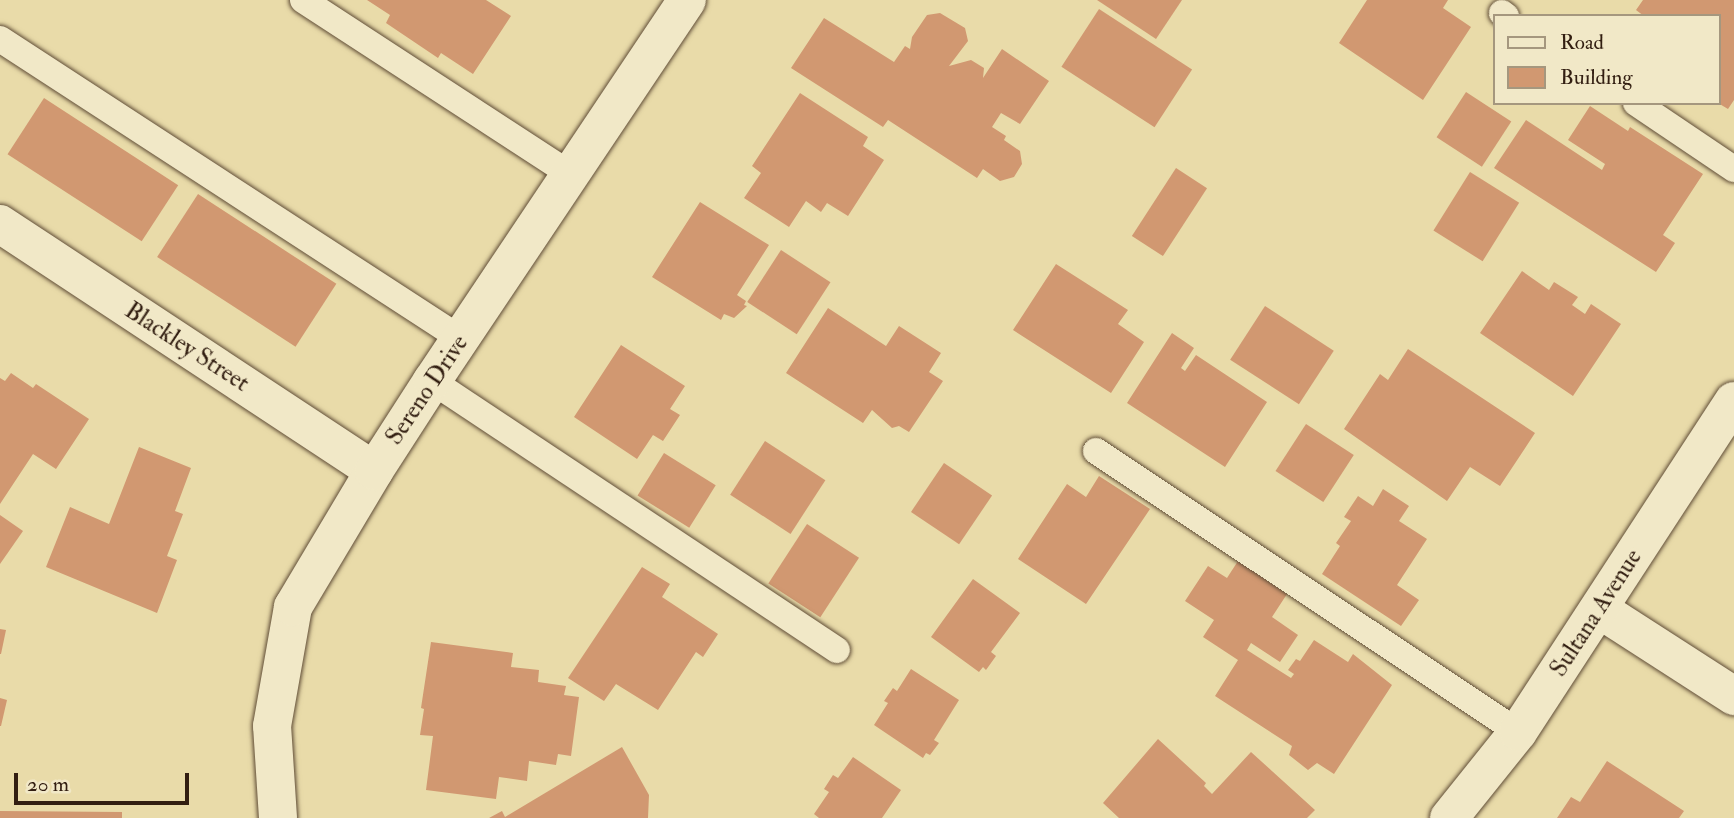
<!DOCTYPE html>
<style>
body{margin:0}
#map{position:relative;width:1734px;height:818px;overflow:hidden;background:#e9dba9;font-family:"IM FELL Double Pica",serif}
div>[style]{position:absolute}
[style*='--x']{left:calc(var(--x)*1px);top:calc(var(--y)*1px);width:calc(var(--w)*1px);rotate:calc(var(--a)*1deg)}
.building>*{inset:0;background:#d19871;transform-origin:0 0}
.roads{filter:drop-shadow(0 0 2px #604d37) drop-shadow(0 0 2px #604d37)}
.lane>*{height:26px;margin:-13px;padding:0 13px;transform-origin:13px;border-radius:13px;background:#f1e8c7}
.street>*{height:38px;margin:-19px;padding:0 19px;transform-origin:19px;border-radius:19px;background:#f1e8c7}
.secondary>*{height:38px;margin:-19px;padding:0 19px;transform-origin:19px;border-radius:19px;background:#f1e8c7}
span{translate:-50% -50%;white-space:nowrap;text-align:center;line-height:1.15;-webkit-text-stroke:6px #f1e8c7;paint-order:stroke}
.street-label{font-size:24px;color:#321e11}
.legend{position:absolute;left:1493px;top:14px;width:228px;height:91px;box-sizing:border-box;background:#f1e8c7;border:2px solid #a5977e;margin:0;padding:9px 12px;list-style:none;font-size:21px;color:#321e11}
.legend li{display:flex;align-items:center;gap:14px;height:35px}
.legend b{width:35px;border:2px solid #a5977e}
.scale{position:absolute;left:14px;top:773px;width:175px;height:32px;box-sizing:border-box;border:4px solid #321e11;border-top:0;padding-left:9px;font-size:21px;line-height:24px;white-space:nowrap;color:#321e11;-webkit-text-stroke:5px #f1e8c7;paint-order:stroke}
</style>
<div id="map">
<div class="building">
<div style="clip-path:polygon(367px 0,486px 0,511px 16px,473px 74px,441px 53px,438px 58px,386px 23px,390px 15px)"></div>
<div style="clip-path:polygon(1097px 0,1182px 0,1156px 39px)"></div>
<div style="clip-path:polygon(1367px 0,1448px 0,1443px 8px,1471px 27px,1423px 100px,1339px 43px)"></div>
<div style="clip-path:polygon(1643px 0,1734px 0,1734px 100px,1728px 109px,1718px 103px,1718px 16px,1644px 16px,1636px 10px)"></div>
<div style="left:1099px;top:9px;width:111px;height:69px;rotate:33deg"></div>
<div style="clip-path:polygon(940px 13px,965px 28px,968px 41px,949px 66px,971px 60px,984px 68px,983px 78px,1002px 49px,1049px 81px,1020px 124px,1001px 113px,992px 127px,1006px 136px,1004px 140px,1020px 151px,1022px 164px,1014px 177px,1000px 181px,983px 169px,977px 178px,888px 120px,883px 127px,791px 68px,824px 18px,894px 62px,905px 46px,910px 49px,912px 37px,927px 15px)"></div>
<div style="left:1466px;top:92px;width:54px;height:54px;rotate:33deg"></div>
<div style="clip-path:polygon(800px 93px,868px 137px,863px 146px,884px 160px,848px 216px,827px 203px,821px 212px,806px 201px,789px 227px,744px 198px,761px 173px,752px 166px)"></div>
<div style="left:44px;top:98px;width:160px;height:67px;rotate:33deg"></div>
<div style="clip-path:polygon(1590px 106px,1628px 131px,1630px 127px,1703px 174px,1663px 235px,1675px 243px,1656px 272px,1494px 168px,1526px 120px,1602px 170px,1605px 164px,1568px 140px)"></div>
<div style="left:1176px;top:168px;width:37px;height:81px;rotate:33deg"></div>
<div style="left:1470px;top:172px;width:58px;height:69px;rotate:32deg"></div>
<div style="left:198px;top:194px;width:165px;height:75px;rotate:33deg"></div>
<div style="clip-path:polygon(700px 202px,769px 245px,737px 295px,746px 301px,744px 305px,747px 306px,734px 318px,724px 314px,721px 320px,652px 277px)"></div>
<div style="left:781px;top:250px;width:59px;height:62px;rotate:33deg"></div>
<div style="clip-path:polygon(1056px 264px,1128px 310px,1118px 324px,1144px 342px,1111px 393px,1013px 330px)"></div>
<div style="clip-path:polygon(1522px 271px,1549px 290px,1554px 282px,1578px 297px,1572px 305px,1585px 314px,1591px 304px,1621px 324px,1573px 396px,1480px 333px)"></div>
<div style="left:1265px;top:306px;width:82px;height:64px;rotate:33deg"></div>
<div style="clip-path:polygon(828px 308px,886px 346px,899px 326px,941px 353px,929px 372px,943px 381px,909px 432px,899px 426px,892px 428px,872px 410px,863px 423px,786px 373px)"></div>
<div style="clip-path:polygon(1172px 333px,1194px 348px,1181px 368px,1185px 371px,1196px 355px,1267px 402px,1225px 467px,1127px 403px)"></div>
<div style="clip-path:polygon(621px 345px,685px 386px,670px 409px,680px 415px,663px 441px,653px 435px,637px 459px,574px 417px)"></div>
<div style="clip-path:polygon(1408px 349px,1535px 433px,1500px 486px,1470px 467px,1447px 501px,1344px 429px,1380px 374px,1388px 380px)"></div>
<div style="clip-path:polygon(11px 373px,33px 388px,36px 384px,89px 419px,56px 469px,33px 454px,0 504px,0 378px,5px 381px)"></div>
<div style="left:1306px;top:424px;width:57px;height:56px;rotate:33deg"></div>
<div style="left:765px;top:441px;width:72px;height:64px;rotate:33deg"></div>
<div style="clip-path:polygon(139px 447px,191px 468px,175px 511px,183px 514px,167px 556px,177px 560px,157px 613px,46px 567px,70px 507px,109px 524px)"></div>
<div style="left:664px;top:453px;width:61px;height:50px;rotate:32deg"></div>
<div style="left:944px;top:463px;width:58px;height:59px;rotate:34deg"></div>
<div style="clip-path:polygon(1099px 476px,1150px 509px,1086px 604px,1018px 559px,1067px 484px,1086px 497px)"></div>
<div style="clip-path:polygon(1383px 489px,1409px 506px,1399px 521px,1427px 539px,1397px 585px,1419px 600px,1401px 626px,1322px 574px,1340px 546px,1336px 543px,1351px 521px,1344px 517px,1358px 496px,1373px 506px)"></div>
<div style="clip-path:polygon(0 515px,23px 531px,0 564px)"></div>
<div style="left:807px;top:524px;width:62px;height:71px;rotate:33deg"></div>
<div style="clip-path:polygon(1238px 561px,1287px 594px,1272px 617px,1298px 635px,1280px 662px,1251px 643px,1247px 650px,1291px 678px,1294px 674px,1288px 670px,1296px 659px,1300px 661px,1314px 640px,1348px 662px,1353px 654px,1392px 685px,1334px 774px,1317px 763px,1308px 770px,1289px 755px,1292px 746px,1215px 696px,1238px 660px,1203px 637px,1214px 620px,1185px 601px,1208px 566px,1227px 578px)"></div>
<div style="clip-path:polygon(642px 567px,670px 584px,662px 597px,718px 634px,703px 657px,696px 652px,658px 710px,616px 684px,604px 701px,568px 678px)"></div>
<div style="clip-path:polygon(973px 579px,1020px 613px,991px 652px,996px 656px,986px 670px,983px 667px,979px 672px,931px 637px)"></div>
<div style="clip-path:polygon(0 629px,6px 630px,1px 654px,0 654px)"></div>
<div style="clip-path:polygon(431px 642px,513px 653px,511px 667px,539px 670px,538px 682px,566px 686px,564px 695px,579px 697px,571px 756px,558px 754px,556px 765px,529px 761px,527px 781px,499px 777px,496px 799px,426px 790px,433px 736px,420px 735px,424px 709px,421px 708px)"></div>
<div style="clip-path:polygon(911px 669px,959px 700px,934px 740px,939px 743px,930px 755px,926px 753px,923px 758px,874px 725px,888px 703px,884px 701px,893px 688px,897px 691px)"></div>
<div style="clip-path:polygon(0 698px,7px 700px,1px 726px,0 726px)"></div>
<div style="clip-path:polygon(1158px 739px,1206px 783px,1204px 786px,1212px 794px,1251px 752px,1315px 810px,1307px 818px,1119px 818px,1103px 803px)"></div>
<div style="clip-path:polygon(622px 747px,649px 795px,648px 818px,489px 818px,502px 811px,505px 817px)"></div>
<div style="clip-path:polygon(853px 757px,901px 790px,882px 818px,819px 818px,814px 814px,829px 792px,824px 789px,833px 775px,838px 778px)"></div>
<div style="clip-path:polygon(1607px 761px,1684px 811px,1679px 818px,1557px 818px,1571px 797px,1580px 802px)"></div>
<div style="clip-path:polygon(0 811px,122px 812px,122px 818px,0 818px)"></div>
</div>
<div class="roads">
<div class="lane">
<div style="--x:303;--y:0;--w:319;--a:33.1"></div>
<div style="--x:1502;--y:13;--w:5;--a:37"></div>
<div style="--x:0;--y:39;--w:550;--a:33.05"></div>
<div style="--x:1636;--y:103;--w:118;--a:34"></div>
<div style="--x:432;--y:381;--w:486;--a:33.6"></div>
<div style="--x:1096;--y:451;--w:507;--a:33.66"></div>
</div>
<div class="street">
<div style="--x:0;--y:224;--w:448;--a:33.4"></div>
<div style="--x:1599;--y:609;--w:161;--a:32.8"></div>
<div style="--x:1449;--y:818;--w:110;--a:-51.3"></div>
<div style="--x:1518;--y:732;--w:395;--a:-56.9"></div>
</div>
<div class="secondary">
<div style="--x:278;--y:818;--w:92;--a:-93.7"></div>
<div style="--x:272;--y:726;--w:121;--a:-80"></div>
<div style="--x:293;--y:607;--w:158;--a:-59.2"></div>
<div style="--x:374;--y:471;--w:107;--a:-57.2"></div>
<div style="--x:432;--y:381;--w:458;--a:-56.2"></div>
</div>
</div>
<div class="street-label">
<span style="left:187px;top:347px;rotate:33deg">Blackley Street</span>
<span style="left:427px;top:390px;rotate:-56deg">Sereno Drive</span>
<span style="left:1596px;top:613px;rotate:-57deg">Sultana Avenue</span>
</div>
<ul class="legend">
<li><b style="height:9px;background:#f1e8c7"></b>Road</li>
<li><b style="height:19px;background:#d19871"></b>Building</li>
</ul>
<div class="scale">20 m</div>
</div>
